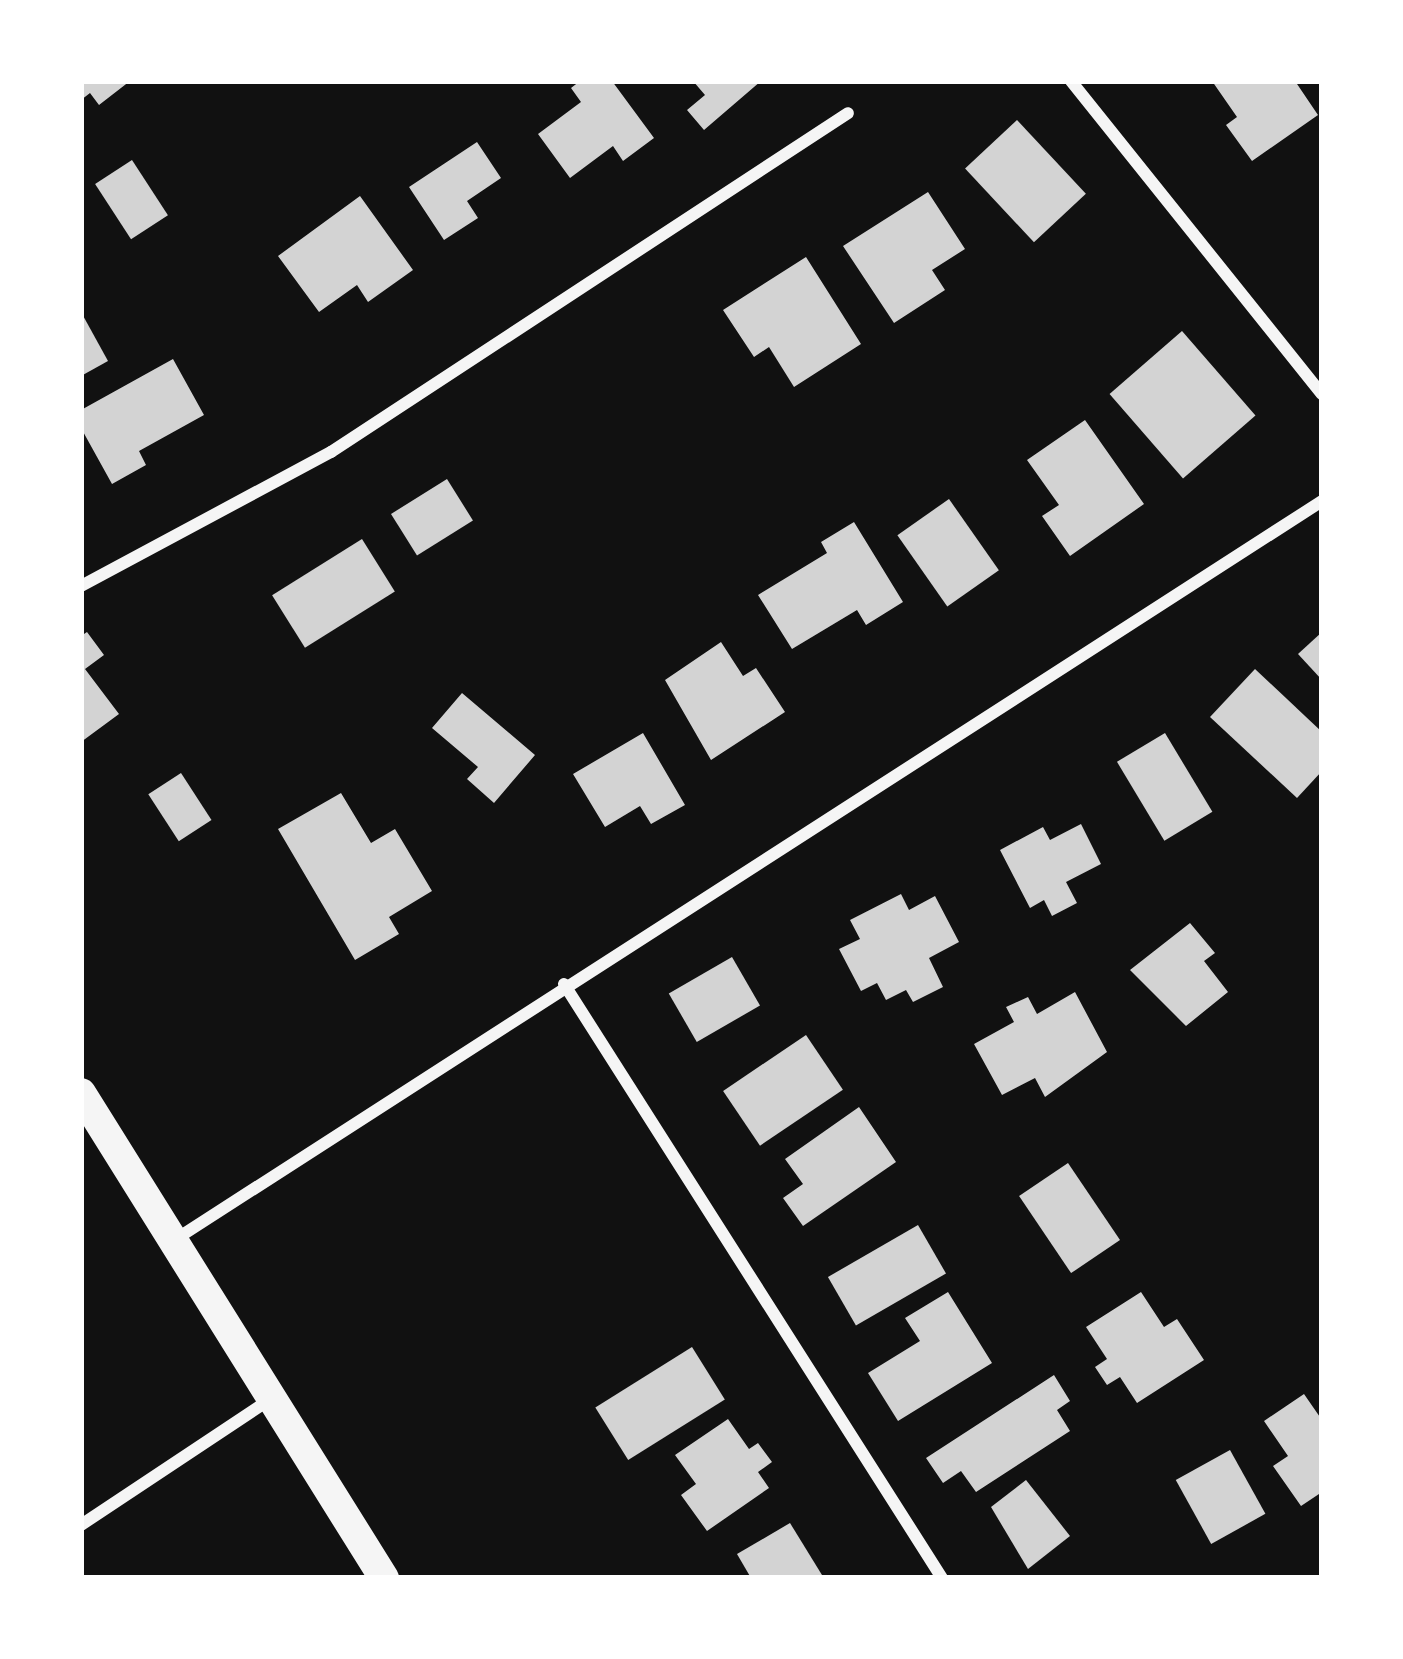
<!DOCTYPE html>
<style>
body{margin:0}
#map{position:relative;width:1403px;height:1659px;overflow:hidden;background:#111;font-family:Poppins,sans-serif}
div>[style]{position:absolute}
[style*='--x']{left:calc(var(--x)*1px);top:calc(var(--y)*1px);width:calc(var(--w)*1px);rotate:calc(var(--a)*1deg)}
.building>*{inset:0;background:#d3d3d3;transform-origin:0 0}
.minor>*{height:12px;margin:-6px;padding:0 6px;transform-origin:6px;border-radius:6px;background:#f5f5f5}
.primary>*{height:30px;margin:-15px;padding:0 15px;transform-origin:15px;border-radius:15px;background:#f5f5f5}
span{translate:-50% -50%;white-space:nowrap;text-align:center;line-height:1.15;-webkit-text-stroke:12px #fff;paint-order:stroke}
.frame{position:absolute;inset:0;border:84px solid #fff;pointer-events:none}
</style>
<div id="map">
<div class="building">
<div style="clip-path:polygon(81px 81px,130px 81px,99px 105px,90px 93px,81px 100px)"></div>
<div style="clip-path:polygon(580px 81px,612px 81px,654px 138px,623px 161px,613px 146px,570px 178px,538px 134px,581px 102px,571px 88px)"></div>
<div style="clip-path:polygon(693px 81px,761px 81px,704px 130px,687px 110px,705px 95px)"></div>
<div style="clip-path:polygon(1212px 81px,1295px 81px,1318px 115px,1252px 161px,1226px 125px,1237px 117px)"></div>
<div style="left:1017px;top:120px;width:101px;height:71px;rotate:47deg"></div>
<div style="clip-path:polygon(477px 142px,501px 178px,467px 201px,478px 218px,444px 240px,409px 187px)"></div>
<div style="left:132px;top:160px;width:66px;height:44px;rotate:57deg"></div>
<div style="clip-path:polygon(928px 192px,965px 249px,932px 270px,945px 290px,894px 323px,843px 246px)"></div>
<div style="clip-path:polygon(360px 196px,413px 270px,368px 302px,357px 285px,319px 312px,278px 256px)"></div>
<div style="clip-path:polygon(806px 257px,861px 344px,794px 387px,769px 347px,754px 357px,723px 310px)"></div>
<div style="clip-path:polygon(81px 312px,108px 361px,81px 376px)"></div>
<div style="left:1182px;top:331px;width:112px;height:96px;rotate:49deg"></div>
<div style="clip-path:polygon(173px 359px,204px 415px,139px 451px,146px 465px,112px 484px,81px 428px,81px 410px)"></div>
<div style="clip-path:polygon(1085px 420px,1144px 504px,1070px 556px,1042px 516px,1059px 505px,1027px 460px)"></div>
<div style="left:447px;top:479px;width:49px;height:66px;rotate:58deg"></div>
<div style="left:949px;top:499px;width:87px;height:63px;rotate:55deg"></div>
<div style="clip-path:polygon(854px 522px,903px 602px,866px 625px,857px 610px,792px 649px,758px 595px,827px 553px,821px 542px)"></div>
<div style="left:362px;top:539px;width:62px;height:106px;rotate:58deg"></div>
<div style="clip-path:polygon(87px 632px,104px 655px,85px 669px,119px 714px,81px 742px,81px 636px)"></div>
<div style="clip-path:polygon(1322px 632px,1322px 680px,1298px 654px)"></div>
<div style="clip-path:polygon(721px 642px,743px 676px,756px 668px,785px 712px,711px 760px,665px 680px)"></div>
<div style="clip-path:polygon(1255px 669px,1322px 732px,1322px 771px,1297px 798px,1210px 717px)"></div>
<div style="clip-path:polygon(462px 693px,535px 755px,494px 803px,467px 779px,478px 767px,432px 728px)"></div>
<div style="clip-path:polygon(643px 733px,685px 805px,651px 824px,640px 806px,605px 827px,573px 774px)"></div>
<div style="left:1165px;top:733px;width:92px;height:56px;rotate:59deg"></div>
<div style="left:181px;top:773px;width:56px;height:39px;rotate:57deg"></div>
<div style="clip-path:polygon(341px 793px,371px 843px,395px 829px,432px 891px,389px 917px,399px 934px,355px 960px,278px 829px)"></div>
<div style="clip-path:polygon(1081px 824px,1101px 864px,1066px 882px,1077px 903px,1052px 916px,1044px 900px,1030px 908px,1000px 850px,1043px 827px,1050px 840px)"></div>
<div style="clip-path:polygon(901px 894px,909px 910px,935px 896px,959px 942px,929px 958px,943px 987px,913px 1002px,906px 990px,886px 1000px,877px 983px,861px 991px,839px 949px,860px 939px,850px 920px)"></div>
<div style="clip-path:polygon(1190px 923px,1215px 953px,1204px 961px,1228px 992px,1186px 1026px,1130px 970px)"></div>
<div style="left:732px;top:957px;width:56px;height:73px;rotate:60deg"></div>
<div style="clip-path:polygon(1075px 992px,1107px 1052px,1045px 1097px,1035px 1078px,1002px 1095px,974px 1044px,1014px 1022px,1006px 1007px,1028px 997px,1037px 1014px)"></div>
<div style="left:806px;top:1035px;width:66px;height:100px;rotate:56deg"></div>
<div style="clip-path:polygon(859px 1107px,896px 1162px,803px 1226px,783px 1198px,803px 1184px,785px 1159px)"></div>
<div style="left:1068px;top:1163px;width:93px;height:59px;rotate:56deg"></div>
<div style="left:918px;top:1225px;width:56px;height:104px;rotate:60deg"></div>
<div style="clip-path:polygon(948px 1292px,992px 1363px,898px 1421px,868px 1373px,920px 1341px,905px 1318px)"></div>
<div style="clip-path:polygon(1141px 1292px,1164px 1327px,1177px 1319px,1204px 1360px,1137px 1403px,1120px 1377px,1107px 1385px,1095px 1367px,1107px 1359px,1086px 1327px)"></div>
<div style="left:692px;top:1347px;width:62px;height:114px;rotate:58deg"></div>
<div style="clip-path:polygon(1054px 1375px,1070px 1401px,1057px 1410px,1070px 1431px,976px 1492px,961px 1471px,943px 1483px,926px 1458px)"></div>
<div style="clip-path:polygon(1304px 1394px,1322px 1420px,1322px 1492px,1301px 1506px,1273px 1466px,1288px 1456px,1264px 1421px)"></div>
<div style="clip-path:polygon(728px 1419px,749px 1449px,758px 1443px,772px 1462px,758px 1472px,769px 1488px,707px 1531px,681px 1495px,696px 1484px,675px 1455px)"></div>
<div style="left:1230px;top:1450px;width:73px;height:62px;rotate:61deg"></div>
<div style="clip-path:polygon(1026px 1480px,1070px 1536px,1028px 1569px,991px 1507px)"></div>
<div style="clip-path:polygon(790px 1523px,822px 1575px,751px 1578px,737px 1554px)"></div>
</div>
<div class="minor">
<div style="--x:1071;--y:81;--w:401;--a:51.3"></div>
<div style="--x:81;--y:586;--w:284;--a:-28.2"></div>
<div style="--x:331;--y:452;--w:618;--a:-33.25"></div>
<div style="--x:564;--y:984;--w:704;--a:57.53"></div>
<div style="--x:176;--y:1239;--w:1363;--a:-32.78"></div>
<div style="--x:81;--y:1525;--w:229;--a:-33.6"></div>
</div>
<div class="primary">
<div style="--x:81;--y:1093;--w:572;--a:58.01"></div>
</div>
<div class="frame"></div>
</div>
